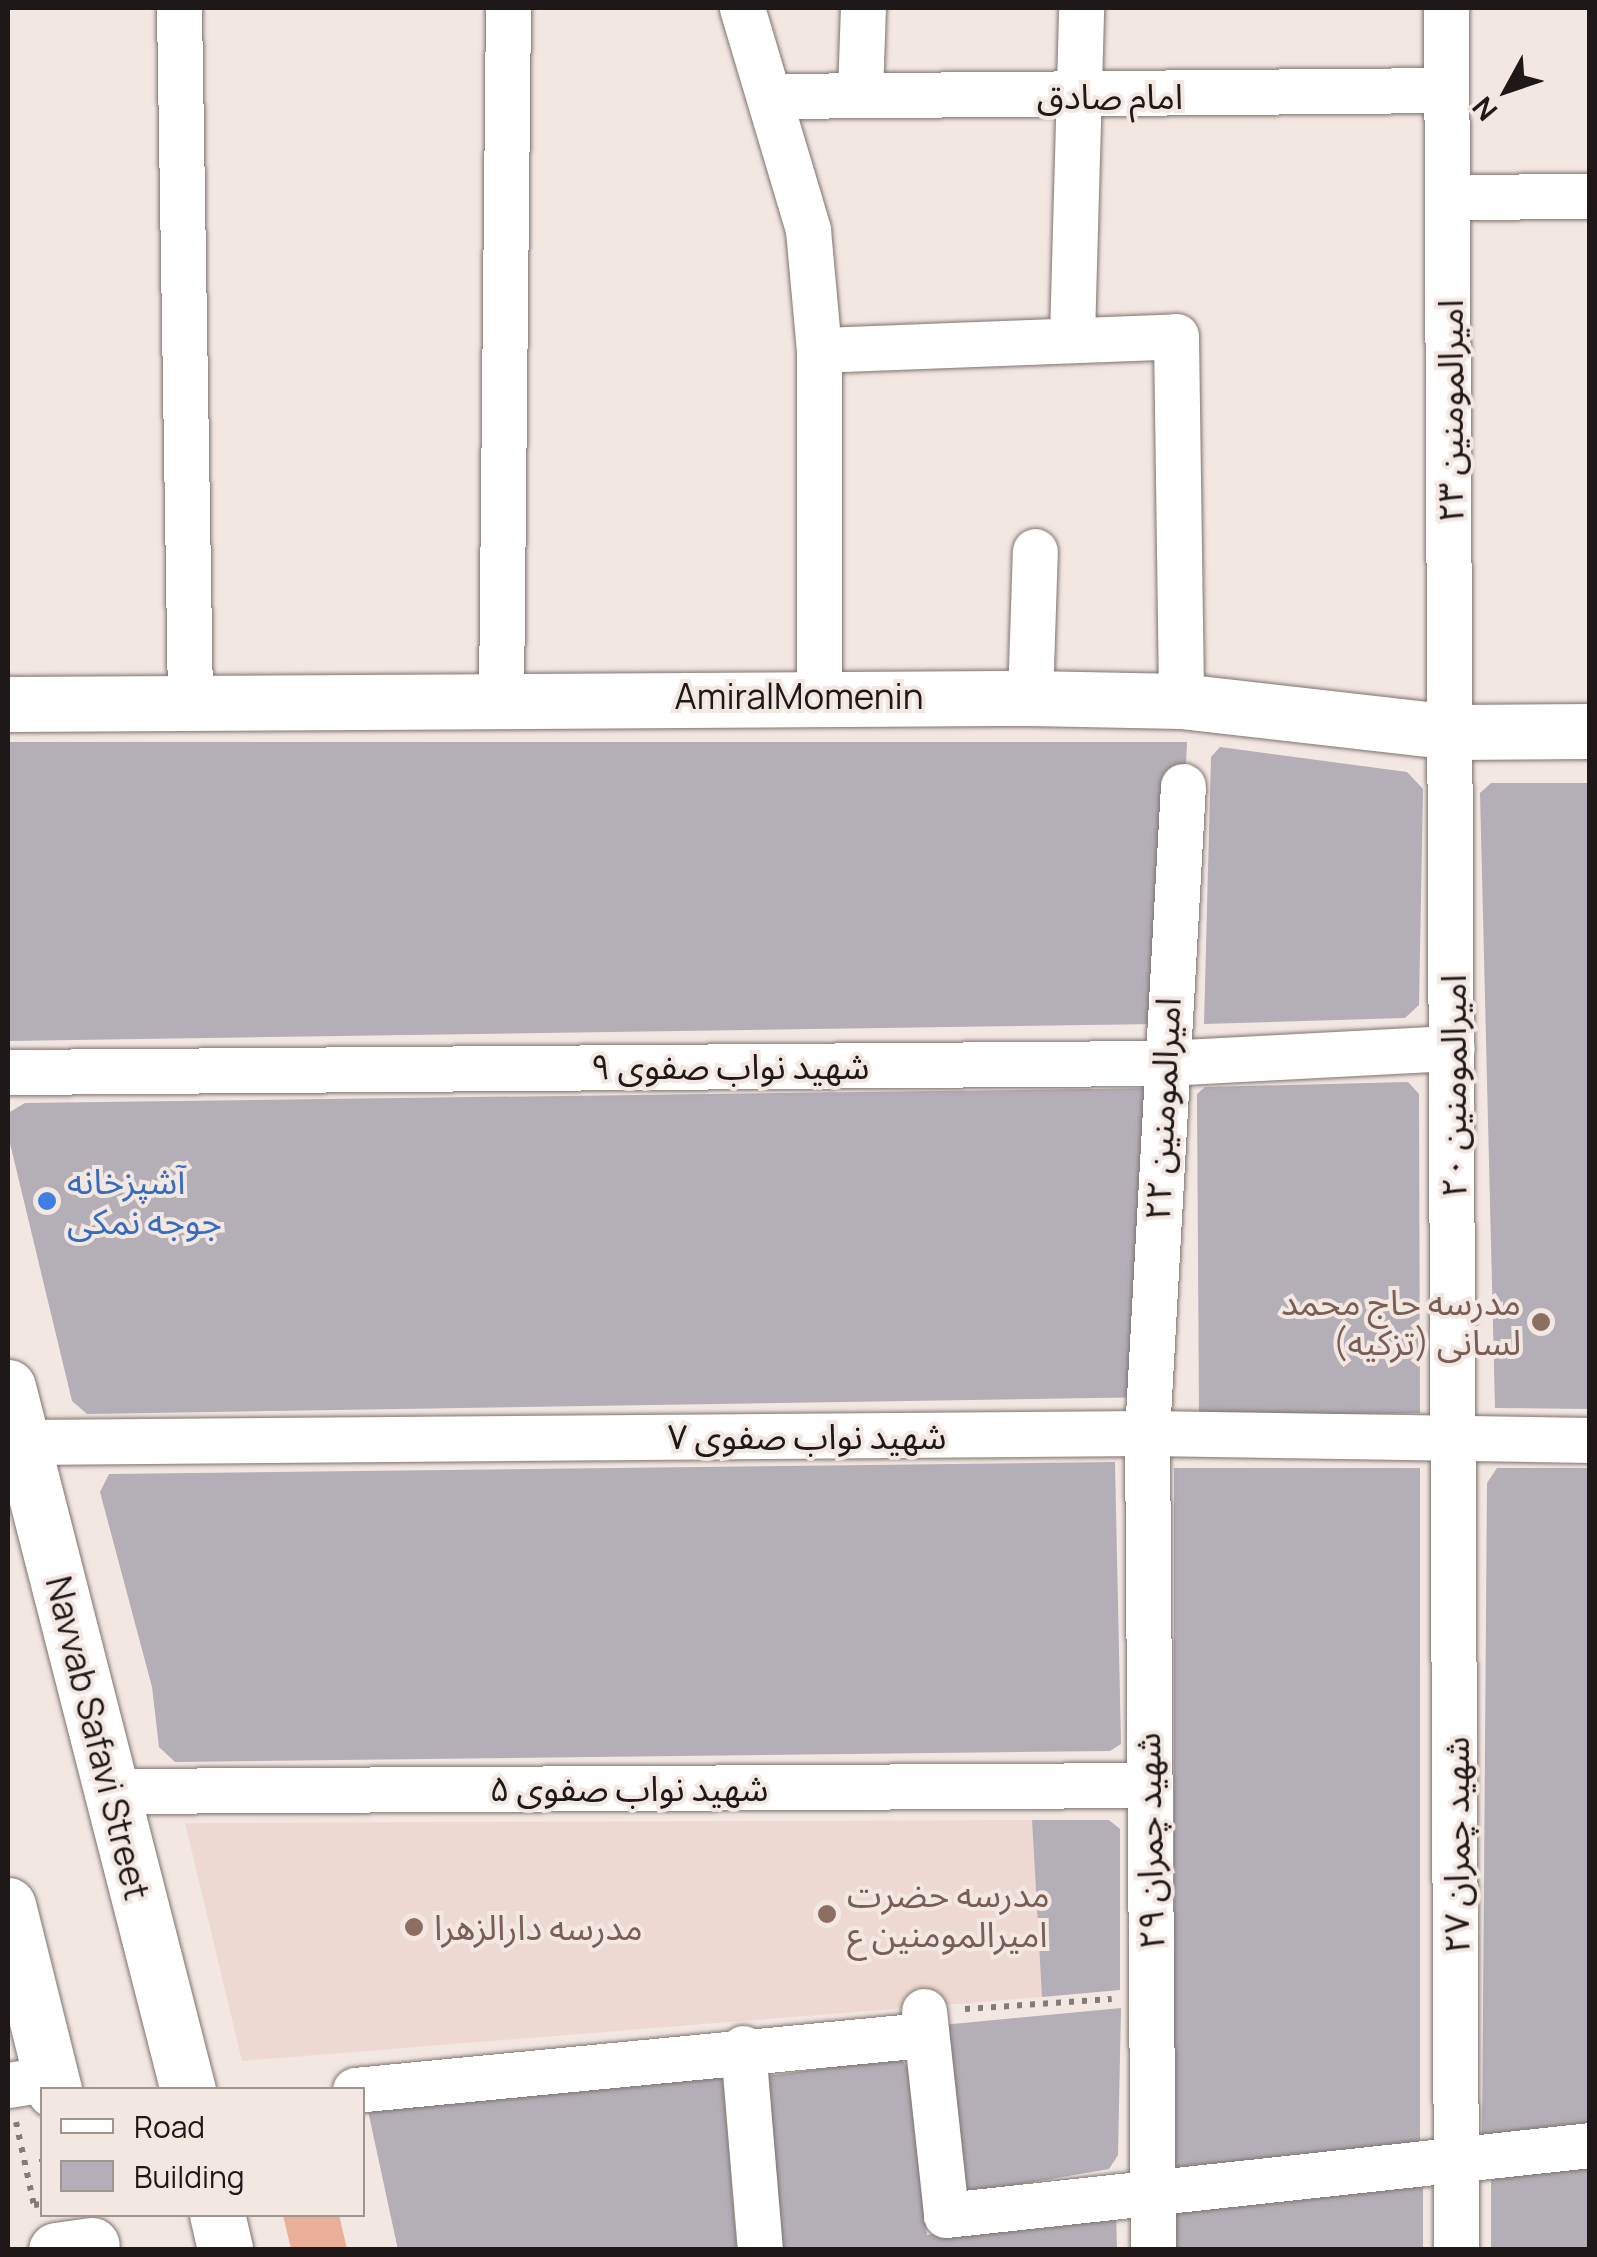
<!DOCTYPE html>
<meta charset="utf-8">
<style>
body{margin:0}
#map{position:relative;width:1597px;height:2257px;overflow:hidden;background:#f3e7e2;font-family:Manrope,"Noto Sans Arabic",sans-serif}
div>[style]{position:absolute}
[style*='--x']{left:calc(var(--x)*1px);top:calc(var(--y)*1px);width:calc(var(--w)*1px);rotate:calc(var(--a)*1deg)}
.built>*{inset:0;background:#edd9d1}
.green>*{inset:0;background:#e9af99}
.building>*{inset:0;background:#b4aeb7;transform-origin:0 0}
.path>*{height:6px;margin-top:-3px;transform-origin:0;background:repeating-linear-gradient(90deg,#837b78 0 5px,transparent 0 13px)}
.roads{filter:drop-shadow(0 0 2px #7d736f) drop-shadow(0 0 2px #7d736f)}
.minor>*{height:45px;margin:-22.5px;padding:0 22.5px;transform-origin:22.5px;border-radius:22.5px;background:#fff}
.tertiary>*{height:55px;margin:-27.5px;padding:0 27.5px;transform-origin:27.5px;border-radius:27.5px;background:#fff}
.secondary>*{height:55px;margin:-27.5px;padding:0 27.5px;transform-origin:27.5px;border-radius:27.5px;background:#fff}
.dots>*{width:28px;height:28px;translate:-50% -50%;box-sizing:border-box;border:5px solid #f3e7e2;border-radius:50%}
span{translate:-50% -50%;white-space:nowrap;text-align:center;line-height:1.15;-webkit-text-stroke:8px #f3e7e2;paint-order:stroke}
.street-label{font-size:35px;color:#1e1918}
.shop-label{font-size:35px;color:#366cbe}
.left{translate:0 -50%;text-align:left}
.education-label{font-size:35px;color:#785e54}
.right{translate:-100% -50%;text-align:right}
.frame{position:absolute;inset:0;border:10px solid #1e1918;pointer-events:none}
.legend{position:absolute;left:40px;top:2087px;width:325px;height:130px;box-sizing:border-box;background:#f3e7e2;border:2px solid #9e9591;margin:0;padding:12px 18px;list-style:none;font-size:30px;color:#1e1918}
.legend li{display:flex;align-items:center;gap:20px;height:50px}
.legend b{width:50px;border:2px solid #9e9591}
.north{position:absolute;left:1457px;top:40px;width:100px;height:100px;-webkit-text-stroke:8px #f3e7e2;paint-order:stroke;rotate:230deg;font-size:28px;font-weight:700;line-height:40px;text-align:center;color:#1e1918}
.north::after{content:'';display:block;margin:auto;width:35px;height:45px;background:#1e1918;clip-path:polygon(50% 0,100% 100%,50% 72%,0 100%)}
</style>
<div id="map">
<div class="built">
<div style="clip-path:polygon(1032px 1820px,1042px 1997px,242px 2061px,185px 1823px)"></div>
</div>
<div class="green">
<div style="clip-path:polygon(283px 2215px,339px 2215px,347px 2249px,291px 2249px)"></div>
</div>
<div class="building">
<div style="clip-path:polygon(8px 742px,1187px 742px,1181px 875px,1156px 1024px,8px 1041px)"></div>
<div style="clip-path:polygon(1220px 747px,1407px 772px,1423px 789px,1419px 1005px,1405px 1018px,1204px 1024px,1211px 757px)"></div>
<div style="clip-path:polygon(1491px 783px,1590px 783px,1590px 1409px,1495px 1408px,1480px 793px)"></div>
<div style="clip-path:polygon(1408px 1082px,1419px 1094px,1420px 1413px,1199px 1416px,1197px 1094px,1205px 1087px)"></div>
<div style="clip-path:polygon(1164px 1088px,1159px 1397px,87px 1414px,72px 1401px,8px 1135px,8px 1113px,25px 1103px)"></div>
<div style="clip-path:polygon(1115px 1462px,1121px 1744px,1110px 1751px,175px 1762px,159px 1747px,152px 1687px,100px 1492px,109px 1474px)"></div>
<div style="left:1174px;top:1468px;width:246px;height:700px"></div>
<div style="clip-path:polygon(1497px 1468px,1590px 1468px,1590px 2132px,1482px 2143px,1487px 1483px)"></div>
<div style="clip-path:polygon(1032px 1820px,1109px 1820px,1120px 1829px,1120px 1990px,1042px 1997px)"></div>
<div style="clip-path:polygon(1121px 2008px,1118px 2155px,1109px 2169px,969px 2193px,954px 2181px,942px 2025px)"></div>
<div style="clip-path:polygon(899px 2058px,909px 2068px,927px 2235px,1116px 2210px,1117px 2250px,777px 2250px,761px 2077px)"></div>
<div style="clip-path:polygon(723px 2077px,737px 2250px,398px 2250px,367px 2106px)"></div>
<div style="left:1590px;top:2169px;width:81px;height:99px;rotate:90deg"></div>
<div style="clip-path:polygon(1423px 2184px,1423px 2250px,1176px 2250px,1176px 2208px)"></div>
</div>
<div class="path">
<div style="--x:965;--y:2009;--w:147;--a:-3.9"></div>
<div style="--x:16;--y:2122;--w:85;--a:77.8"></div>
<div style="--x:34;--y:2205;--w:7;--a:-8"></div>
<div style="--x:42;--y:2159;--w:3;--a:90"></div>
</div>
<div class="roads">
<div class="minor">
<div style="--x:179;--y:8;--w:691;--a:89.09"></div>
<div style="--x:742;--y:8;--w:232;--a:73.4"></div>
<div style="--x:808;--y:230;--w:121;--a:84.8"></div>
<div style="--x:819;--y:350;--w:345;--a:90"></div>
<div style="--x:1446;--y:8;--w:2242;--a:89.74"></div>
<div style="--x:860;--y:93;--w:85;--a:-88"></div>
<div style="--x:774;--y:96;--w:671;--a:-0.51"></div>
<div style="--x:1448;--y:197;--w:142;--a:-0.4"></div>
<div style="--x:1072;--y:336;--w:328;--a:-88.4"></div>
<div style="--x:819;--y:350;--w:357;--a:-2.2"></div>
<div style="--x:1176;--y:336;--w:365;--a:89.2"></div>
<div style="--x:501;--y:696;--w:688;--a:-89.42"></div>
<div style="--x:1030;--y:698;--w:147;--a:-88.1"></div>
<div style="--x:8;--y:1072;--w:1155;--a:-0.45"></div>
<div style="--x:1163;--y:1063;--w:289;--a:-3"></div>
<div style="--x:24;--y:1442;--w:1123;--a:-0.46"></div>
<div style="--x:1147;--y:1433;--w:443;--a:0.9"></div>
<div style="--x:111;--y:1791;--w:1036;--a:-0.33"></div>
<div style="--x:924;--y:2011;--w:205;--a:83.8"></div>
<div style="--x:946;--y:2215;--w:648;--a:-6.2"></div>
<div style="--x:743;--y:2048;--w:203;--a:85.2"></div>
<div style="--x:8;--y:2085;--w:44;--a:-9.2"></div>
<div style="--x:355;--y:2090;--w:571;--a:-5.53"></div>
<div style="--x:1153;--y:2250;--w:817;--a:-90.42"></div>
<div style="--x:1147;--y:1433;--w:648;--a:-86.82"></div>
</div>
<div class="tertiary">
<div style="--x:8;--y:704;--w:1022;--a:-0.34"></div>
<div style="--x:1030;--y:698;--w:151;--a:1.1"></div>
<div style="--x:1181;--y:701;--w:274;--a:6.5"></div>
<div style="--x:1453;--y:732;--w:137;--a:-0.4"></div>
</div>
<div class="secondary">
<div style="--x:8;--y:1387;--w:726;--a:75.64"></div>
<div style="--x:8;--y:1905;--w:191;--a:76"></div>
<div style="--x:217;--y:2214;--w:37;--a:77"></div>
<div style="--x:56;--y:2250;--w:36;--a:-8"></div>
</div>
</div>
<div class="dots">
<div style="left:47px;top:1201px;background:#3f7fe0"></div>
<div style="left:1541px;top:1322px;background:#8d6e63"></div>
<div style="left:827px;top:1914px;background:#8d6e63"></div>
<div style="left:414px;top:1927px;background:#8d6e63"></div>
</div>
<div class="street-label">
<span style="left:1110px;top:96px">امام صادق</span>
<span style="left:1450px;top:411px;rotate:-90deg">امیرالمومنین ۲۳</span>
<span style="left:799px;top:696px">AmiralMomenin</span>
<span style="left:730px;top:1066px">شهید نواب صفوی ۹</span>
<span style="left:1453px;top:1086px;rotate:-90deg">امیرالمومنین ۲۰</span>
<span style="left:1162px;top:1109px;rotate:-87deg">امیرالمومنین ۲۲</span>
<span style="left:807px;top:1436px">شهید نواب صفوی ۷</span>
<span style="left:98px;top:1738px;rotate:76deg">Navvab Safavi Street</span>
<span style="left:629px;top:1788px">شهید نواب صفوی ۵</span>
<span style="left:1149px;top:1841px;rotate:-91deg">شهید چمران ۲۹</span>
<span style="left:1456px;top:1845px;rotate:-90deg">شهید چمران ۲۷</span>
</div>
<div class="shop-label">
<span class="left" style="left:67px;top:1201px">آشپزخانه<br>جوجه نمکی</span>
</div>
<div class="education-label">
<span class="right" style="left:1521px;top:1322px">مدرسه حاج محمد<br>لسانی (تزکیه)</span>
<span class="left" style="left:847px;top:1914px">مدرسه حضرت<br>امیرالمومنین ع</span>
<span class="left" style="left:434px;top:1927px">مدرسه دارالزهرا</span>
</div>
<div class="frame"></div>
<ul class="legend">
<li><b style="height:12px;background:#fff"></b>Road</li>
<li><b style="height:28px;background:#b4aeb7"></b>Building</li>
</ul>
<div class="north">N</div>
</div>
